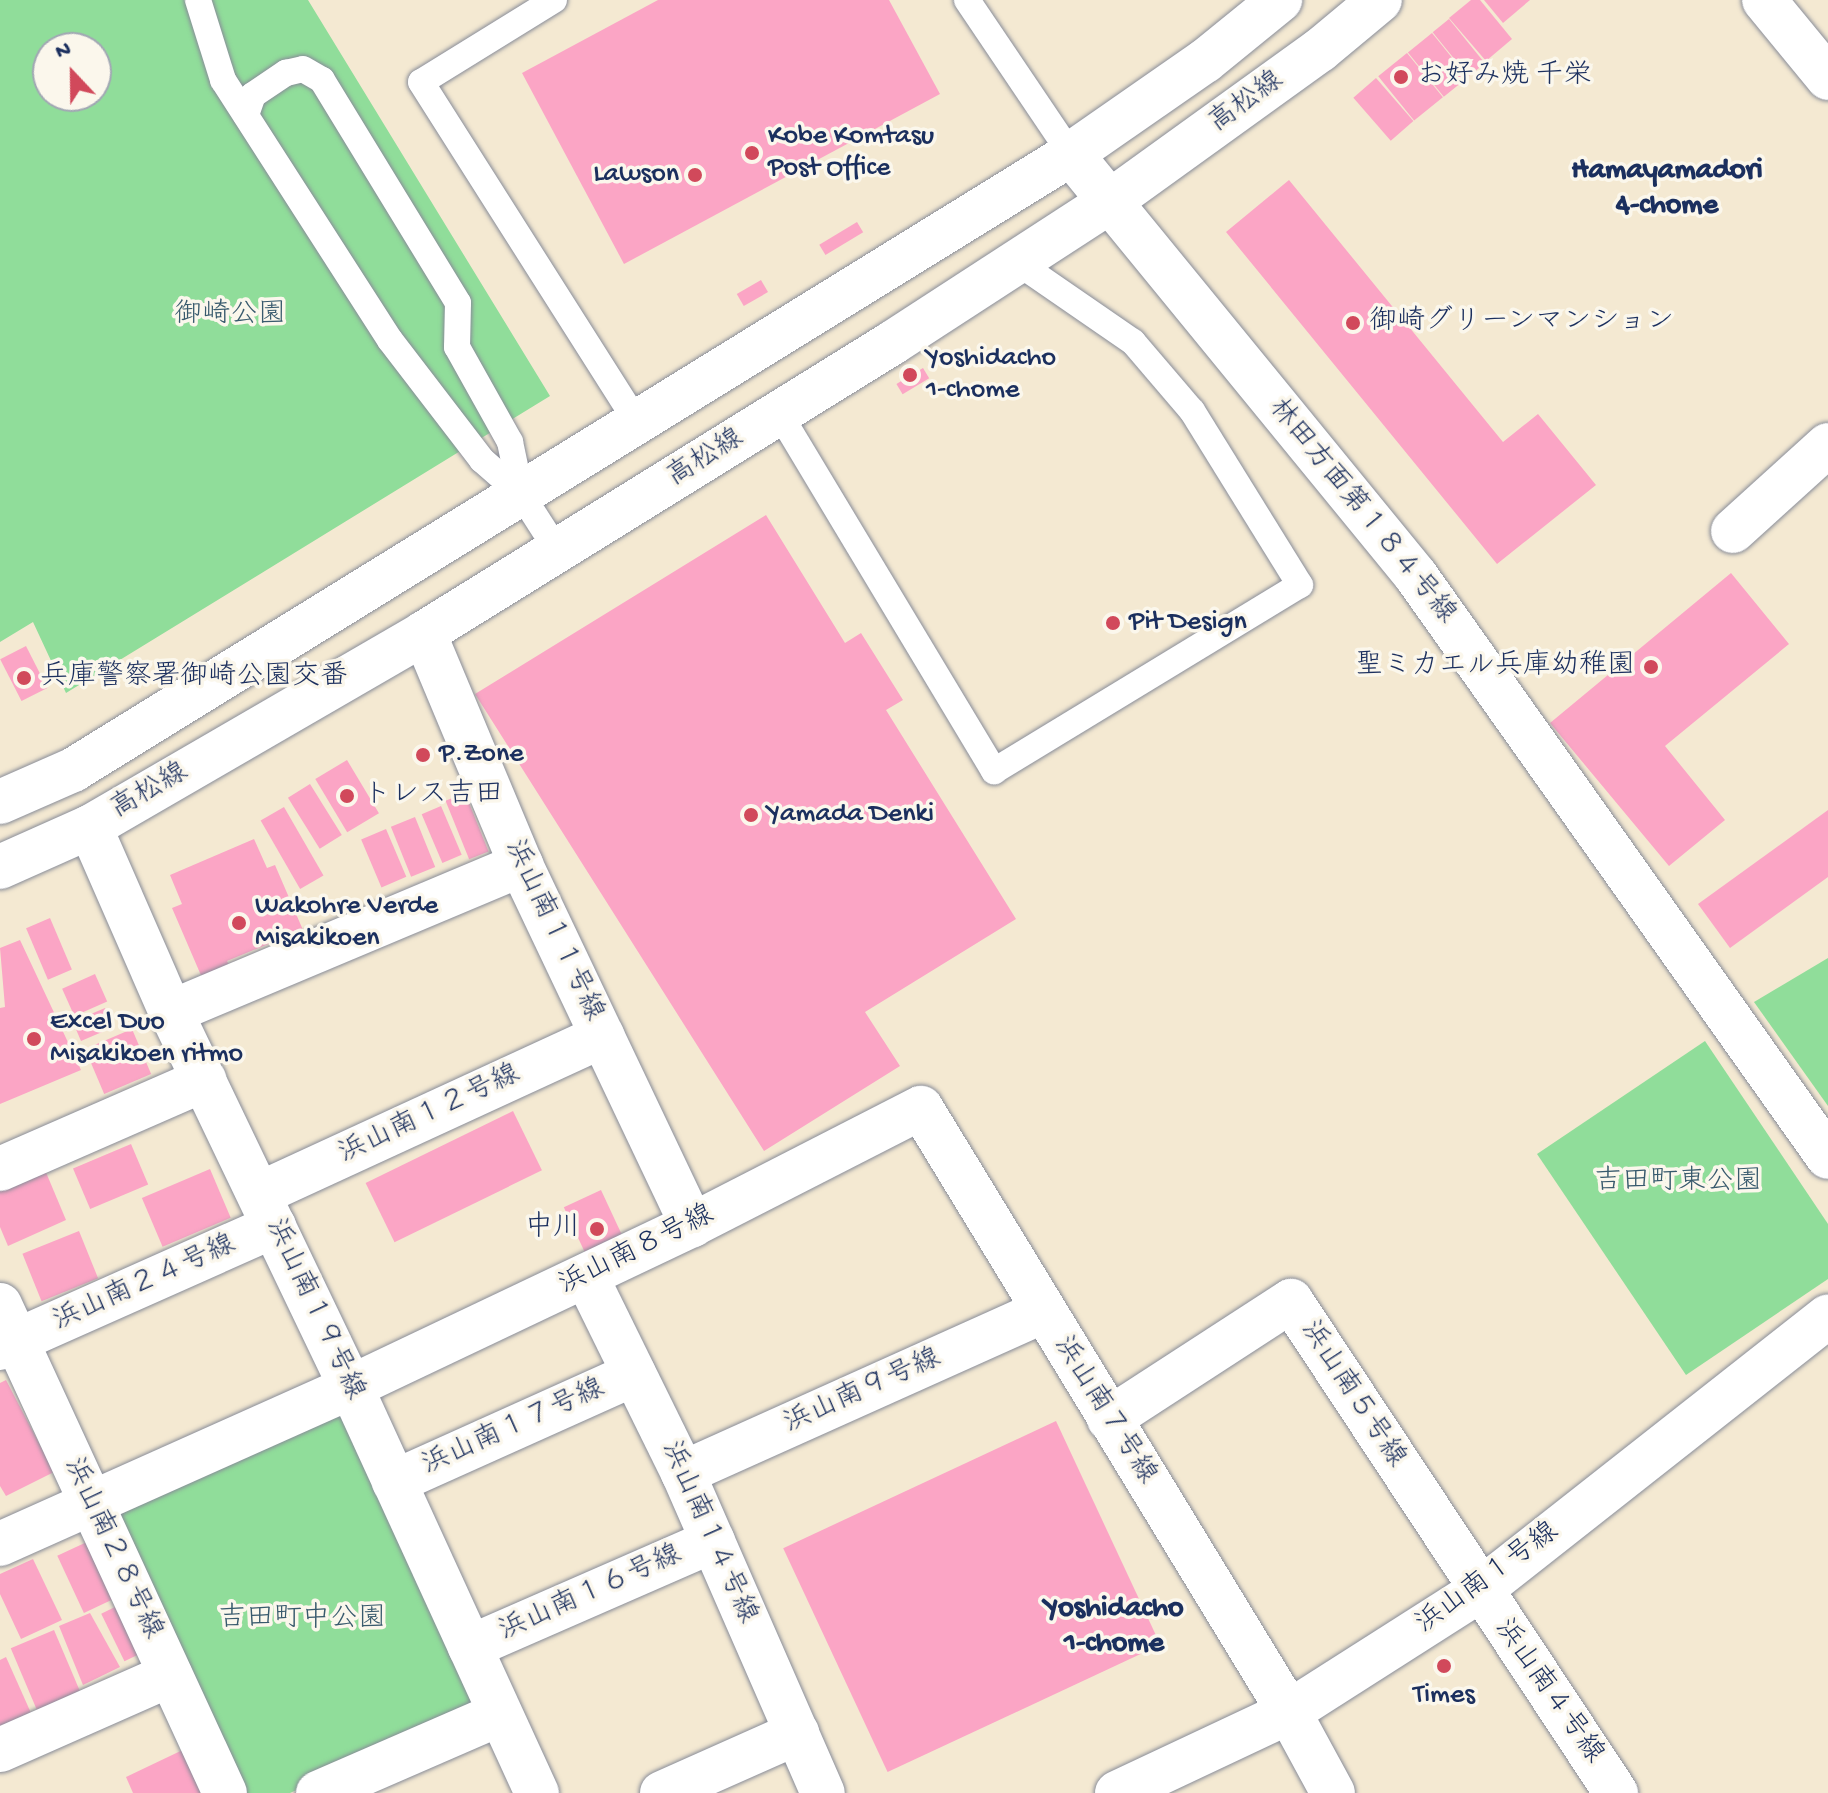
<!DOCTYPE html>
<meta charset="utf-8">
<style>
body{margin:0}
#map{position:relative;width:1828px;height:1793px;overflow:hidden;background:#f4e9d2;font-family:"Gochi Hand","Klee One",sans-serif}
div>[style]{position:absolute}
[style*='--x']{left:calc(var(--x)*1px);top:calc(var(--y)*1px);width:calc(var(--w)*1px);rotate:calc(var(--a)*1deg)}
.green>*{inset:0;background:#90dd9a}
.building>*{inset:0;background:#fba5c5;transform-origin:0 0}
.roads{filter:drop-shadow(0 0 2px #888c98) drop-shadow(0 0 2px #888c98)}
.service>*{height:26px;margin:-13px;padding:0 13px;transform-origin:13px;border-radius:13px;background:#fff}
.minor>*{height:44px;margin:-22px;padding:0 22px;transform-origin:22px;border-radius:22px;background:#fff}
.tertiary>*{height:44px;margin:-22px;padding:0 22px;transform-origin:22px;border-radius:22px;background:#fff}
.primary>*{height:44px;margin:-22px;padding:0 22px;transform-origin:22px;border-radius:22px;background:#fff}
.dots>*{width:22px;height:22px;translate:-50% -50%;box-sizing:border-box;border:4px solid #fbf7ec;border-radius:50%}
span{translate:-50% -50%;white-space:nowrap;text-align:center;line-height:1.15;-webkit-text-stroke:7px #fbf7ec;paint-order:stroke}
.poi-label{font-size:28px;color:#1b2f5e}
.left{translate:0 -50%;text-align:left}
.right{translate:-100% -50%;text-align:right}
.street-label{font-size:28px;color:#1b2f5e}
.park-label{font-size:28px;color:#385a6d}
.neighbourhood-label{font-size:30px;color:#1b2f5e;font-weight:700}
.north{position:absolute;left:32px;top:32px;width:80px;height:80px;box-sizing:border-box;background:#fbf7ec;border:2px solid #a1a7b3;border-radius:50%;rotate:338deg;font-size:22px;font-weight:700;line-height:32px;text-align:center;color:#1b2f5e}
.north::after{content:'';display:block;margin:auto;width:28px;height:36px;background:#d1495b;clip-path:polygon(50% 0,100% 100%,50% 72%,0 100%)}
</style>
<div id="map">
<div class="green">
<div style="clip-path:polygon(evenodd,0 0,308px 0,550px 396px,66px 693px,33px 622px,0 642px,0 0,48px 48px,96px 48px,96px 96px,48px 96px,48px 48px)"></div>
<div style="clip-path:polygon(1828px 958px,1828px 1106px,1754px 1002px)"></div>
<div style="clip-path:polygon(1705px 1041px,1828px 1224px,1828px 1279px,1686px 1375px,1537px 1154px)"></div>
<div style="clip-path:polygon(338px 1407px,488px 1719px,469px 1712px,290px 1793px,246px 1793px,113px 1513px)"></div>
</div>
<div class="building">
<div style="clip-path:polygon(658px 0,889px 0,940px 94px,624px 264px,522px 73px)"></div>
<div style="clip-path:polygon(1471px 0,1480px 0,1512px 39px,1486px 61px,1449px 18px)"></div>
<div style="clip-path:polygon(1484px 0,1530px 0,1503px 23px)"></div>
<div style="left:1449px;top:19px;width:57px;height:21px;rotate:51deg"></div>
<div style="left:1432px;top:33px;width:57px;height:31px;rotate:51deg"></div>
<div style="left:1407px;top:53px;width:57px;height:37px;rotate:51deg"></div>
<div style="left:1376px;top:78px;width:57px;height:30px;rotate:49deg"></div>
<div style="clip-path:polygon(1289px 180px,1503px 442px,1538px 414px,1596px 485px,1497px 564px,1226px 232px)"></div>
<div style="left:857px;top:222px;width:12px;height:44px;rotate:59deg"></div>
<div style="left:761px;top:280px;width:14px;height:28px;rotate:60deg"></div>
<div style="left:923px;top:368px;width:12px;height:31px;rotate:59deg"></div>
<div style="clip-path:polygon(766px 515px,845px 643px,861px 633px,903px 700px,886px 710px,1016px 919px,865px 1012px,900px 1066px,764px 1151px,475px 694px)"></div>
<div style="clip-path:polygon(1731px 573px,1789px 644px,1665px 746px,1725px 820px,1669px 866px,1550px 723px)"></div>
<div style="left:26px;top:646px;width:47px;height:29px;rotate:63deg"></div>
<div style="left:347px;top:760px;width:62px;height:37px;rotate:59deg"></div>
<div style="left:310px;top:784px;width:60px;height:26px;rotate:58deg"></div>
<div style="left:465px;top:793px;width:63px;height:21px;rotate:68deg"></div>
<div style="left:441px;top:806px;width:53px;height:21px;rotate:67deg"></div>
<div style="left:284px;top:807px;width:79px;height:27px;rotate:60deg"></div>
<div style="clip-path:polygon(1828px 810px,1828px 877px,1730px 948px,1698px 904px)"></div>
<div style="left:415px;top:817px;width:54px;height:26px;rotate:68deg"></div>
<div style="left:386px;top:829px;width:52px;height:27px;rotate:67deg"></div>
<div style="clip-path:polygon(254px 839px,267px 868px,275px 865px,306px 937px,281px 947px,278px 940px,227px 961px,231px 969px,203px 980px,172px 908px,182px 904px,170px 875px)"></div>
<div style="left:50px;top:918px;width:56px;height:26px;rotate:67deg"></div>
<div style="clip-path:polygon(20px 940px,81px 1070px,0 1104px,0 1008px,5px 1007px,0 948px)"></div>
<div style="left:95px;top:974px;width:30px;height:36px;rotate:66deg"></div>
<div style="left:105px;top:1008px;width:21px;height:35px;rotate:67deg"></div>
<div style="left:132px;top:1029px;width:49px;height:51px;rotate:67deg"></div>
<div style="left:513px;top:1111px;width:66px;height:164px;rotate:64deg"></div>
<div style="left:131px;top:1144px;width:44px;height:63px;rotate:67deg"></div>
<div style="left:210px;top:1169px;width:53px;height:74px;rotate:67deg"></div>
<div style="clip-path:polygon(45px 1170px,66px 1220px,8px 1246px,0 1227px,0 1189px)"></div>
<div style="left:601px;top:1190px;width:70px;height:41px;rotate:65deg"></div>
<div style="left:79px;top:1231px;width:51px;height:61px;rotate:68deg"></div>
<div style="clip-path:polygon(6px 1380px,54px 1472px,6px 1496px,0 1486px,0 1383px)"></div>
<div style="left:1056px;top:1421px;width:247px;height:301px;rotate:65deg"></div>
<div style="left:89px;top:1541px;width:63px;height:35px;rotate:65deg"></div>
<div style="clip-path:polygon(33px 1559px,62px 1620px,21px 1639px,0 1594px,0 1574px)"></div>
<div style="left:121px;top:1604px;width:53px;height:22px;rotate:64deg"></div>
<div style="clip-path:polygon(90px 1613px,120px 1667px,83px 1685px,59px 1626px)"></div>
<div style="left:54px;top:1630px;width:70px;height:47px;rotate:67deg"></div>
<div style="clip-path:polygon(6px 1657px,31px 1713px,0 1730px,0 1660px)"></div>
<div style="clip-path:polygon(191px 1746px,214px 1793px,133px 1793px,126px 1777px)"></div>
</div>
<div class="roads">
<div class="service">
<div style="--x:198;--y:0;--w:84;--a:72.6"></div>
<div style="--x:223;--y:80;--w:309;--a:57.3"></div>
<div style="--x:390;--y:340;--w:151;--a:52.5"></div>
<div style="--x:482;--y:460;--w:52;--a:41.1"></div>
<div style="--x:521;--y:494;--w:67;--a:57.3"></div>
<div style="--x:554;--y:0;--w:156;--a:148.3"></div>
<div style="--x:421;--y:82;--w:404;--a:57.6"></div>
<div style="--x:967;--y:0;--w:186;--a:56"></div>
<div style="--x:246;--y:115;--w:21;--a:-71"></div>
<div style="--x:253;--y:95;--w:40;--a:-34"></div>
<div style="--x:286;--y:73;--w:17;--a:-13"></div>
<div style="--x:303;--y:69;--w:22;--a:30"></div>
<div style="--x:322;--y:80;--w:261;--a:58.6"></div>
<div style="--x:458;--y:303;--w:44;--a:91.3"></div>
<div style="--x:457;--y:347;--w:109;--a:60.8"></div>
<div style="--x:510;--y:442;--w:53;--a:78.1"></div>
<div style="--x:779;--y:413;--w:418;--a:59"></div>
<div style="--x:994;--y:771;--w:358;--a:-31.3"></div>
<div style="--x:1300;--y:585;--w:205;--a:-121.8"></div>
<div style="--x:1192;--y:411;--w:91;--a:-130.5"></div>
<div style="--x:1133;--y:342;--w:141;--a:-145.4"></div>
</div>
<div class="minor">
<div style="--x:1071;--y:154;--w:545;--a:50.73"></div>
<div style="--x:1416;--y:576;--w:712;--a:54.66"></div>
<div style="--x:1733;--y:531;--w:128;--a:-42.2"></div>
<div style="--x:424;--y:633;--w:251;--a:67.3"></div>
<div style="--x:521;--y:865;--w:399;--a:64.6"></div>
<div style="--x:90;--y:827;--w:202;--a:66.4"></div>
<div style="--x:171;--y:1012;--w:416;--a:64.4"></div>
<div style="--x:351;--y:1387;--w:447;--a:65.4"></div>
<div style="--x:171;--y:1012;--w:380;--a:-22.8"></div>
<div style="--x:0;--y:1169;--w:223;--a:-23.6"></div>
<div style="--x:259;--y:1194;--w:378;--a:-24.7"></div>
<div style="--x:586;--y:1276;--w:220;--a:63.8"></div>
<div style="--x:683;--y:1473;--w:349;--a:66.4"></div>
<div style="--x:0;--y:1305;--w:537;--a:65.25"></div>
<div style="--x:0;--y:1348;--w:300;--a:-24"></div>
<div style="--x:1109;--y:1419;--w:217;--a:-33"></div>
<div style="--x:1291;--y:1301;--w:590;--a:56.55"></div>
<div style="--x:683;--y:1473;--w:395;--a:-24.2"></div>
<div style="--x:394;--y:1482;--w:263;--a:-24.2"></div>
<div style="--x:0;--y:1544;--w:385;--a:-24.1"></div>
<div style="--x:351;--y:1387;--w:378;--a:-25.4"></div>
<div style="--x:692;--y:1225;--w:257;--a:-27.1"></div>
<div style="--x:921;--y:1108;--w:707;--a:58.65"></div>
<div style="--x:1289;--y:1712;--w:92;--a:61.5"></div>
<div style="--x:470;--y:1647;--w:265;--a:-23.6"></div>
<div style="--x:0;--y:1750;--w:186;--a:-23.8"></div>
<div style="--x:318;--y:1793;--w:198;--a:-23.5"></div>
<div style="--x:662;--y:1793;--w:148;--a:-24"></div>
<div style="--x:1117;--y:1793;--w:190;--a:-25.2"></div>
<div style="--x:1289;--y:1712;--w:225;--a:-32.5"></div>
<div style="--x:1479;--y:1591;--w:444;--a:-38.2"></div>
</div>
<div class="tertiary">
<div style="--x:1764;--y:0;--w:101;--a:50.6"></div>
</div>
<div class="primary">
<div style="--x:0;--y:802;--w:80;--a:-23.7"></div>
<div style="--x:73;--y:770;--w:1173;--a:-31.68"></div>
<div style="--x:1071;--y:154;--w:163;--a:-34.8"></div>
<div style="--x:1205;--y:61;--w:97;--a:-39.1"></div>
<div style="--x:0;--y:867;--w:98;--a:-24"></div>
<div style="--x:90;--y:827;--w:386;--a:-30.1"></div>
<div style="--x:424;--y:633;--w:551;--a:-31.78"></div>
<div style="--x:892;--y:343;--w:259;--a:-33"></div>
<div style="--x:1109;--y:202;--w:260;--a:-35.8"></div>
<div style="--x:1320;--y:50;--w:78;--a:-39.8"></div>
</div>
</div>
<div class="dots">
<div style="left:1401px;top:77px;background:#d1495b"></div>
<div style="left:752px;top:153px;background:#d1495b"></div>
<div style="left:695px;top:175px;background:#d1495b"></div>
<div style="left:1353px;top:323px;background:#d1495b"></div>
<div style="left:910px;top:375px;background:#d1495b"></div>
<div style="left:1113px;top:623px;background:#d1495b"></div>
<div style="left:1651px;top:667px;background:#d1495b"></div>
<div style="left:24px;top:678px;background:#d1495b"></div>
<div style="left:423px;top:755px;background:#d1495b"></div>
<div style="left:347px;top:796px;background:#d1495b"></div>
<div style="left:751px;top:815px;background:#d1495b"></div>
<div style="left:239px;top:923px;background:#d1495b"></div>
<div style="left:34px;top:1039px;background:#d1495b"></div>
<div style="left:597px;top:1229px;background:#d1495b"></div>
<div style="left:1444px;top:1666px;background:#d1495b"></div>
</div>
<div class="poi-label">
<span class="left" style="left:1417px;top:77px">お好み焼 千栄</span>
<span class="left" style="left:768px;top:153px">Kobe Komtasu<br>Post Office</span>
<span class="right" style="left:679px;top:175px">Lawson</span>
<span class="left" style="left:1369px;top:323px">御崎グリーンマンション</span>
<span class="left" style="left:926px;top:375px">Yoshidacho<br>1-chome</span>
<span class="left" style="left:1129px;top:623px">Pit Design</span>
<span class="right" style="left:1635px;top:667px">聖ミカエル兵庫幼稚園</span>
<span class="left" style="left:40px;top:678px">兵庫警察署御崎公園交番</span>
<span class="left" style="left:439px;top:755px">P.Zone</span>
<span class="left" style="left:363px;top:796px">トレス吉田</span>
<span class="left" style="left:767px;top:815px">Yamada Denki</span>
<span class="left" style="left:255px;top:923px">Wakohre Verde<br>Misakikoen</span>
<span class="left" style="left:50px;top:1039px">Excel Duo<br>Misakikoen ritmo</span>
<span class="right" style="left:581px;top:1229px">中川</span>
<span style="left:1444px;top:1696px">Times</span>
</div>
<div class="street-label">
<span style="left:1247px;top:103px;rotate:-36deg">高松線</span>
<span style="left:706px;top:459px;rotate:-32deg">高松線</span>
<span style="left:1361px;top:512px;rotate:51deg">林田方面第１８４号線</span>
<span style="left:150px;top:792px;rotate:-30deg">高松線</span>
<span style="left:553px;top:931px;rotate:65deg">浜山南１１号線</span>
<span style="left:430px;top:1115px;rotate:-25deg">浜山南１２号線</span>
<span style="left:637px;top:1251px;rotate:-26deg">浜山南８号線</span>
<span style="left:145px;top:1284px;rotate:-24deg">浜山南２４号線</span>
<span style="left:314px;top:1310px;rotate:65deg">浜山南１９号線</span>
<span style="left:863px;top:1392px;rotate:-24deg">浜山南９号線</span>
<span style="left:1352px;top:1395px;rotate:57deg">浜山南５号線</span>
<span style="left:1104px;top:1411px;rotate:58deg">浜山南７号線</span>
<span style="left:514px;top:1428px;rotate:-24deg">浜山南１７号線</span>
<span style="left:708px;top:1533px;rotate:66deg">浜山南１４号線</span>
<span style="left:112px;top:1549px;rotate:65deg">浜山南２８号線</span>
<span style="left:1488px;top:1579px;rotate:-36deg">浜山南１号線</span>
<span style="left:591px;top:1594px;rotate:-24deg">浜山南１６号線</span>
<span style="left:1548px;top:1692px;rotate:55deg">浜山南４号線</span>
</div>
<div class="park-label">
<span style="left:230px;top:316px">御崎公園</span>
<span style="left:1678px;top:1183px">吉田町東公園</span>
<span style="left:302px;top:1620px">吉田町中公園</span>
</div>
<div class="neighbourhood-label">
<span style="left:1667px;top:189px">Hamayamadori<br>4-chome</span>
<span style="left:1114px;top:1627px">Yoshidacho<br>1-chome</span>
</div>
<div class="north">N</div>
</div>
